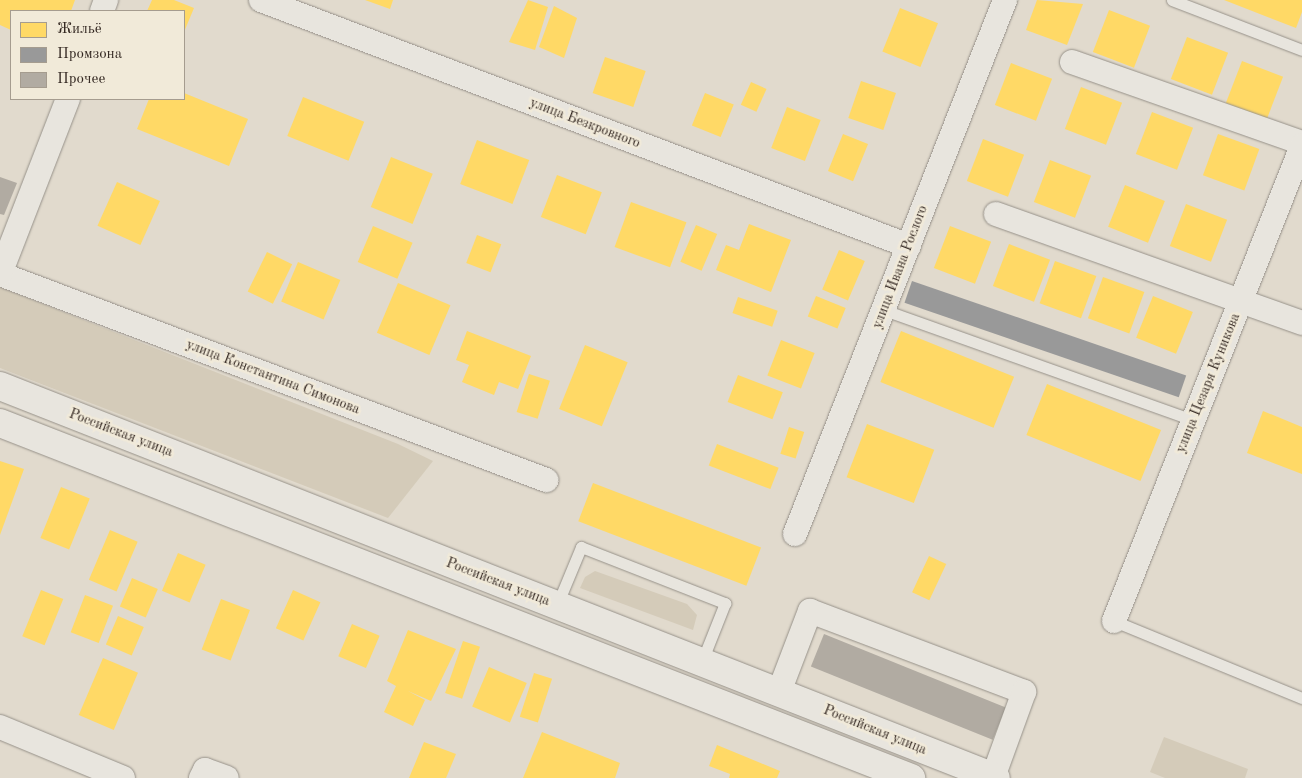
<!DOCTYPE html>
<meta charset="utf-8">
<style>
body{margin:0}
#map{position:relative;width:1302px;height:778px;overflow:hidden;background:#e1dacd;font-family:"Old Standard TT",serif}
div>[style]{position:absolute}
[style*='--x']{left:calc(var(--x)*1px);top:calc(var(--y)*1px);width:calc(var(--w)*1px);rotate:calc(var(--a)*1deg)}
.green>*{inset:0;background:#d4cbb9}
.homes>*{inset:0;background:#ffd966;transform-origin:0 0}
.industry>*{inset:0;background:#999;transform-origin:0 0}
.building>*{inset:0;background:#b1aba2;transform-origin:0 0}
.roads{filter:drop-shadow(0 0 1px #969189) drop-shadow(0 0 1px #969189)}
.service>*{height:11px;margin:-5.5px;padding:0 5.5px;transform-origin:5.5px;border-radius:5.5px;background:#e8e5de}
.minor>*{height:24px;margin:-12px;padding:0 12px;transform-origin:12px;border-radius:12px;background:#e8e5de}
.secondary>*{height:28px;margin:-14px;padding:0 14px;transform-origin:14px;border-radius:14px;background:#e8e5de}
span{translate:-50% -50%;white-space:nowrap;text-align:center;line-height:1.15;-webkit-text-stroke:5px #f1ead9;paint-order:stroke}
.street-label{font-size:14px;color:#332721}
.legend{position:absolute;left:10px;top:10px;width:175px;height:90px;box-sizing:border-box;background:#f1ead9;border:1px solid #a59c8f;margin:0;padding:6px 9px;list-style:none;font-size:15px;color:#332721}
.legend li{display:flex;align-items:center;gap:10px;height:25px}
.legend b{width:25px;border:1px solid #a59c8f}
</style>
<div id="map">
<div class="green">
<div style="clip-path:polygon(0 287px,398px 444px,433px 461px,388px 518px,0 368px)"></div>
<div style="clip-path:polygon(595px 571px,687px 604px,697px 615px,693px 630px,580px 588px,585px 577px)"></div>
<div style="clip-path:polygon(1164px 737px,1248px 769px,1245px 778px,1165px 778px,1150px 772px)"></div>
</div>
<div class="homes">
<div style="clip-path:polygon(0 0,75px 0,71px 11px,11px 11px,11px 30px,0 25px)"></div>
<div style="clip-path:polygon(152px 0,174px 0,194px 8px,184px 32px,184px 11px,147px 11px)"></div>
<div style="clip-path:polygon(365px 0,393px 0,390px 9px)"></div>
<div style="clip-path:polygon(528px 0,548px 7px,535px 50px,509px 42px)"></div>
<div style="clip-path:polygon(1037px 0,1083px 4px,1067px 45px,1026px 30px)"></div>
<div style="clip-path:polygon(1224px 0,1302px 0,1302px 12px,1296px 28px)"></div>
<div style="clip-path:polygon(554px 6px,577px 18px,564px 58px,539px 47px)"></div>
<div style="left:900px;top:8px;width:41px;height:47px;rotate:22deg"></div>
<div style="left:1109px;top:10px;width:44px;height:45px;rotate:21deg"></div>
<div style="left:1187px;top:37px;width:44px;height:45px;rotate:21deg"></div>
<div style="left:605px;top:57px;width:43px;height:38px;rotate:19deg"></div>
<div style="left:1242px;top:61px;width:44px;height:45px;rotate:21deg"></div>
<div style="left:1011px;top:63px;width:44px;height:45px;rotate:21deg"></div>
<div style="left:861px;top:81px;width:37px;height:39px;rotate:19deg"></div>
<div style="left:751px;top:82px;width:17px;height:25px;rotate:24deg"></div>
<div style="left:1081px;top:87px;width:44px;height:45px;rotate:21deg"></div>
<div style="clip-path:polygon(184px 93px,248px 119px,229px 166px,137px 129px,149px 99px,184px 99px)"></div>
<div style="left:705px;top:93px;width:31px;height:35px;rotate:22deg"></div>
<div style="left:303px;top:97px;width:66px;height:42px;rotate:22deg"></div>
<div style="left:787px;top:107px;width:36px;height:44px;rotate:21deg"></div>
<div style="left:1152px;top:112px;width:44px;height:45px;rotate:21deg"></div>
<div style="left:843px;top:134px;width:27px;height:40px;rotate:22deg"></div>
<div style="left:1218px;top:134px;width:44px;height:44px;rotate:20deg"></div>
<div style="left:983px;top:139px;width:44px;height:45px;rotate:21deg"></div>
<div style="left:477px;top:140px;width:56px;height:47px;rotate:21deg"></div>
<div style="left:391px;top:157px;width:45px;height:54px;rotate:22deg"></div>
<div style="left:1050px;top:160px;width:44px;height:45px;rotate:21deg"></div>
<div style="left:557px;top:175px;width:48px;height:45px;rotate:21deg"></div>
<div style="left:117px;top:182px;width:47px;height:48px;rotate:24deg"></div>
<div style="left:1125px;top:185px;width:43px;height:45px;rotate:22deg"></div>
<div style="left:631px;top:202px;width:59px;height:48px;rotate:20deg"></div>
<div style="left:1186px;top:204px;width:44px;height:45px;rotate:21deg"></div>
<div style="clip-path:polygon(749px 224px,791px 240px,771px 292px,716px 270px,726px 245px,739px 250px)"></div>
<div style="left:696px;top:225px;width:23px;height:40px;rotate:23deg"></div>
<div style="left:373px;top:226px;width:43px;height:39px;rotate:23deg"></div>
<div style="left:950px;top:226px;width:44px;height:45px;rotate:21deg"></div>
<div style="left:477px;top:235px;width:26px;height:30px;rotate:21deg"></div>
<div style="left:1009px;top:244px;width:44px;height:45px;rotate:21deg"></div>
<div style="left:839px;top:250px;width:28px;height:43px;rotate:23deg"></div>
<div style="left:267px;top:252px;width:28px;height:44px;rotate:26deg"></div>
<div style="left:1055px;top:261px;width:44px;height:45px;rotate:20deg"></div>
<div style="left:298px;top:262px;width:46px;height:43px;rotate:23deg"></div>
<div style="left:1103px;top:277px;width:44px;height:44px;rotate:20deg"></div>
<div style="left:398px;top:283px;width:57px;height:54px;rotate:23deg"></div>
<div style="left:816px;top:296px;width:32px;height:22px;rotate:22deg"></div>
<div style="left:1153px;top:296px;width:43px;height:45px;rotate:22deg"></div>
<div style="left:738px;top:297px;width:42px;height:17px;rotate:19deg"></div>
<div style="clip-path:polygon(467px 331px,531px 356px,518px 389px,499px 382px,494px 395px,462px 382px,469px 365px,456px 360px)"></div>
<div style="left:901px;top:331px;width:122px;height:55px;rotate:22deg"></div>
<div style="left:781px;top:340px;width:36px;height:38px;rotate:21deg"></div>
<div style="left:585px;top:345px;width:46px;height:69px;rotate:22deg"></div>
<div style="left:529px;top:374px;width:22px;height:40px;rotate:18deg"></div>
<div style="left:738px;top:375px;width:48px;height:29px;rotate:21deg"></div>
<div style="left:1047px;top:384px;width:123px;height:55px;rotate:22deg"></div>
<div style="clip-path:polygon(1263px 411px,1302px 427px,1302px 474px,1247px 453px)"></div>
<div style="left:867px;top:424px;width:72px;height:57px;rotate:21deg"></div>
<div style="left:789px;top:427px;width:16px;height:28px;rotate:18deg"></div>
<div style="left:717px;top:444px;width:66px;height:23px;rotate:21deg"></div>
<div style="clip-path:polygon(0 461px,24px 469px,0 535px)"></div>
<div style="left:593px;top:483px;width:180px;height:41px;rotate:21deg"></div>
<div style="left:61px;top:487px;width:31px;height:55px;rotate:22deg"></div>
<div style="left:110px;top:530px;width:30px;height:54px;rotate:23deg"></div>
<div style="left:178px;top:553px;width:30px;height:41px;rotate:23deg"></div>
<div style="left:929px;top:556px;width:19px;height:40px;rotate:25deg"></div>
<div style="left:132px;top:578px;width:28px;height:31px;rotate:23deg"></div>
<div style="left:41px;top:590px;width:24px;height:50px;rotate:22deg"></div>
<div style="left:293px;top:590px;width:30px;height:42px;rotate:24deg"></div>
<div style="left:85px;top:595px;width:30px;height:40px;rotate:21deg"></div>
<div style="left:221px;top:599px;width:31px;height:54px;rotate:21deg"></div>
<div style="left:118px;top:616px;width:28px;height:31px;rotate:23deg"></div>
<div style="left:352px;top:624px;width:30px;height:35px;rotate:23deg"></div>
<div style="clip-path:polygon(408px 630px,456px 649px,431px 701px,408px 691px,425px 700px,413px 726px,384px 712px,396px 686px,387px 681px)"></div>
<div style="left:463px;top:641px;width:18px;height:55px;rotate:19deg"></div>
<div style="left:103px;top:658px;width:38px;height:62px;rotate:23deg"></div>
<div style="left:489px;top:667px;width:41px;height:43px;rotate:23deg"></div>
<div style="left:534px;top:673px;width:19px;height:46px;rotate:18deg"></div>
<div style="clip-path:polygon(542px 732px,620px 763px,615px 778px,523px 778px)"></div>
<div style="clip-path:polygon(424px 742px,456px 754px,446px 778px,409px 778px)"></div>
<div style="clip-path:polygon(717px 745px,780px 771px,777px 778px,729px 778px,730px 774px,709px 766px)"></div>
</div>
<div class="industry">
<div style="left:912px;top:281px;width:290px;height:23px;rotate:19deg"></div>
</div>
<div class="building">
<div style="clip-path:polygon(0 177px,17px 183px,4px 215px,0 214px)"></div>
<div style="left:824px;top:634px;width:196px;height:35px;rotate:22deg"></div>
</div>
<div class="roads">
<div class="service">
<div style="--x:1172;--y:0;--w:139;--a:21"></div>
<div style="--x:884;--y:310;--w:328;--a:19.6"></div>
<div style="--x:557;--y:605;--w:63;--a:-67.5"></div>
<div style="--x:581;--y:547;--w:155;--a:21.3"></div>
<div style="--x:725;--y:603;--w:62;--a:111.6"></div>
<div style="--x:1114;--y:621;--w:203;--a:22.3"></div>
</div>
<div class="minor">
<div style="--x:261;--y:0;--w:693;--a:20.79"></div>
<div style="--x:102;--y:11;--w:12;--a:-70"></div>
<div style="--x:1072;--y:62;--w:244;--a:19.4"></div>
<div style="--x:996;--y:214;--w:325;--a:19.6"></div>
<div style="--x:0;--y:274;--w:584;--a:20.67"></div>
<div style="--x:0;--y:274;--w:188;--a:-68.8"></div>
<div style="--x:795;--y:534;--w:574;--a:-68.53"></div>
<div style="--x:1114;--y:621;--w:511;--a:-68.41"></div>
<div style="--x:779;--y:692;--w:87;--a:-69.1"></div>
<div style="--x:810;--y:611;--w:229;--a:20.7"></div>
<div style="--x:1024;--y:692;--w:90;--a:110"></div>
<div style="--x:0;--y:727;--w:133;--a:22.5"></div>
<div style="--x:201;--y:778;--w:9;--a:-63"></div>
<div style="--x:205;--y:770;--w:23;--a:20"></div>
</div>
<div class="secondary">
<div style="--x:0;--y:386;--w:1070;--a:21.48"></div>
<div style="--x:0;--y:423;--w:978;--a:21.29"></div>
</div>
</div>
<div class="street-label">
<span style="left:585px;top:123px;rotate:21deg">улица Безкровного</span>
<span style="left:900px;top:267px;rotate:-69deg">улица Ивана Рослого</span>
<span style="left:273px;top:377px;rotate:21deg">улица Константина Симонова</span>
<span style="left:1208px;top:383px;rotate:-68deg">улица Цезаря Куникова</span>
<span style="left:121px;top:433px;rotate:21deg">Российская улица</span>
<span style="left:498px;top:582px;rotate:21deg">Российская улица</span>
<span style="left:875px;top:730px;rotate:22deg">Российская улица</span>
</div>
<ul class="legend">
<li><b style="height:14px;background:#ffd966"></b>Жильё</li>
<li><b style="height:14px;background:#999"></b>Промзона</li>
<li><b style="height:14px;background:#b1aba2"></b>Прочее</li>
</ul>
</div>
